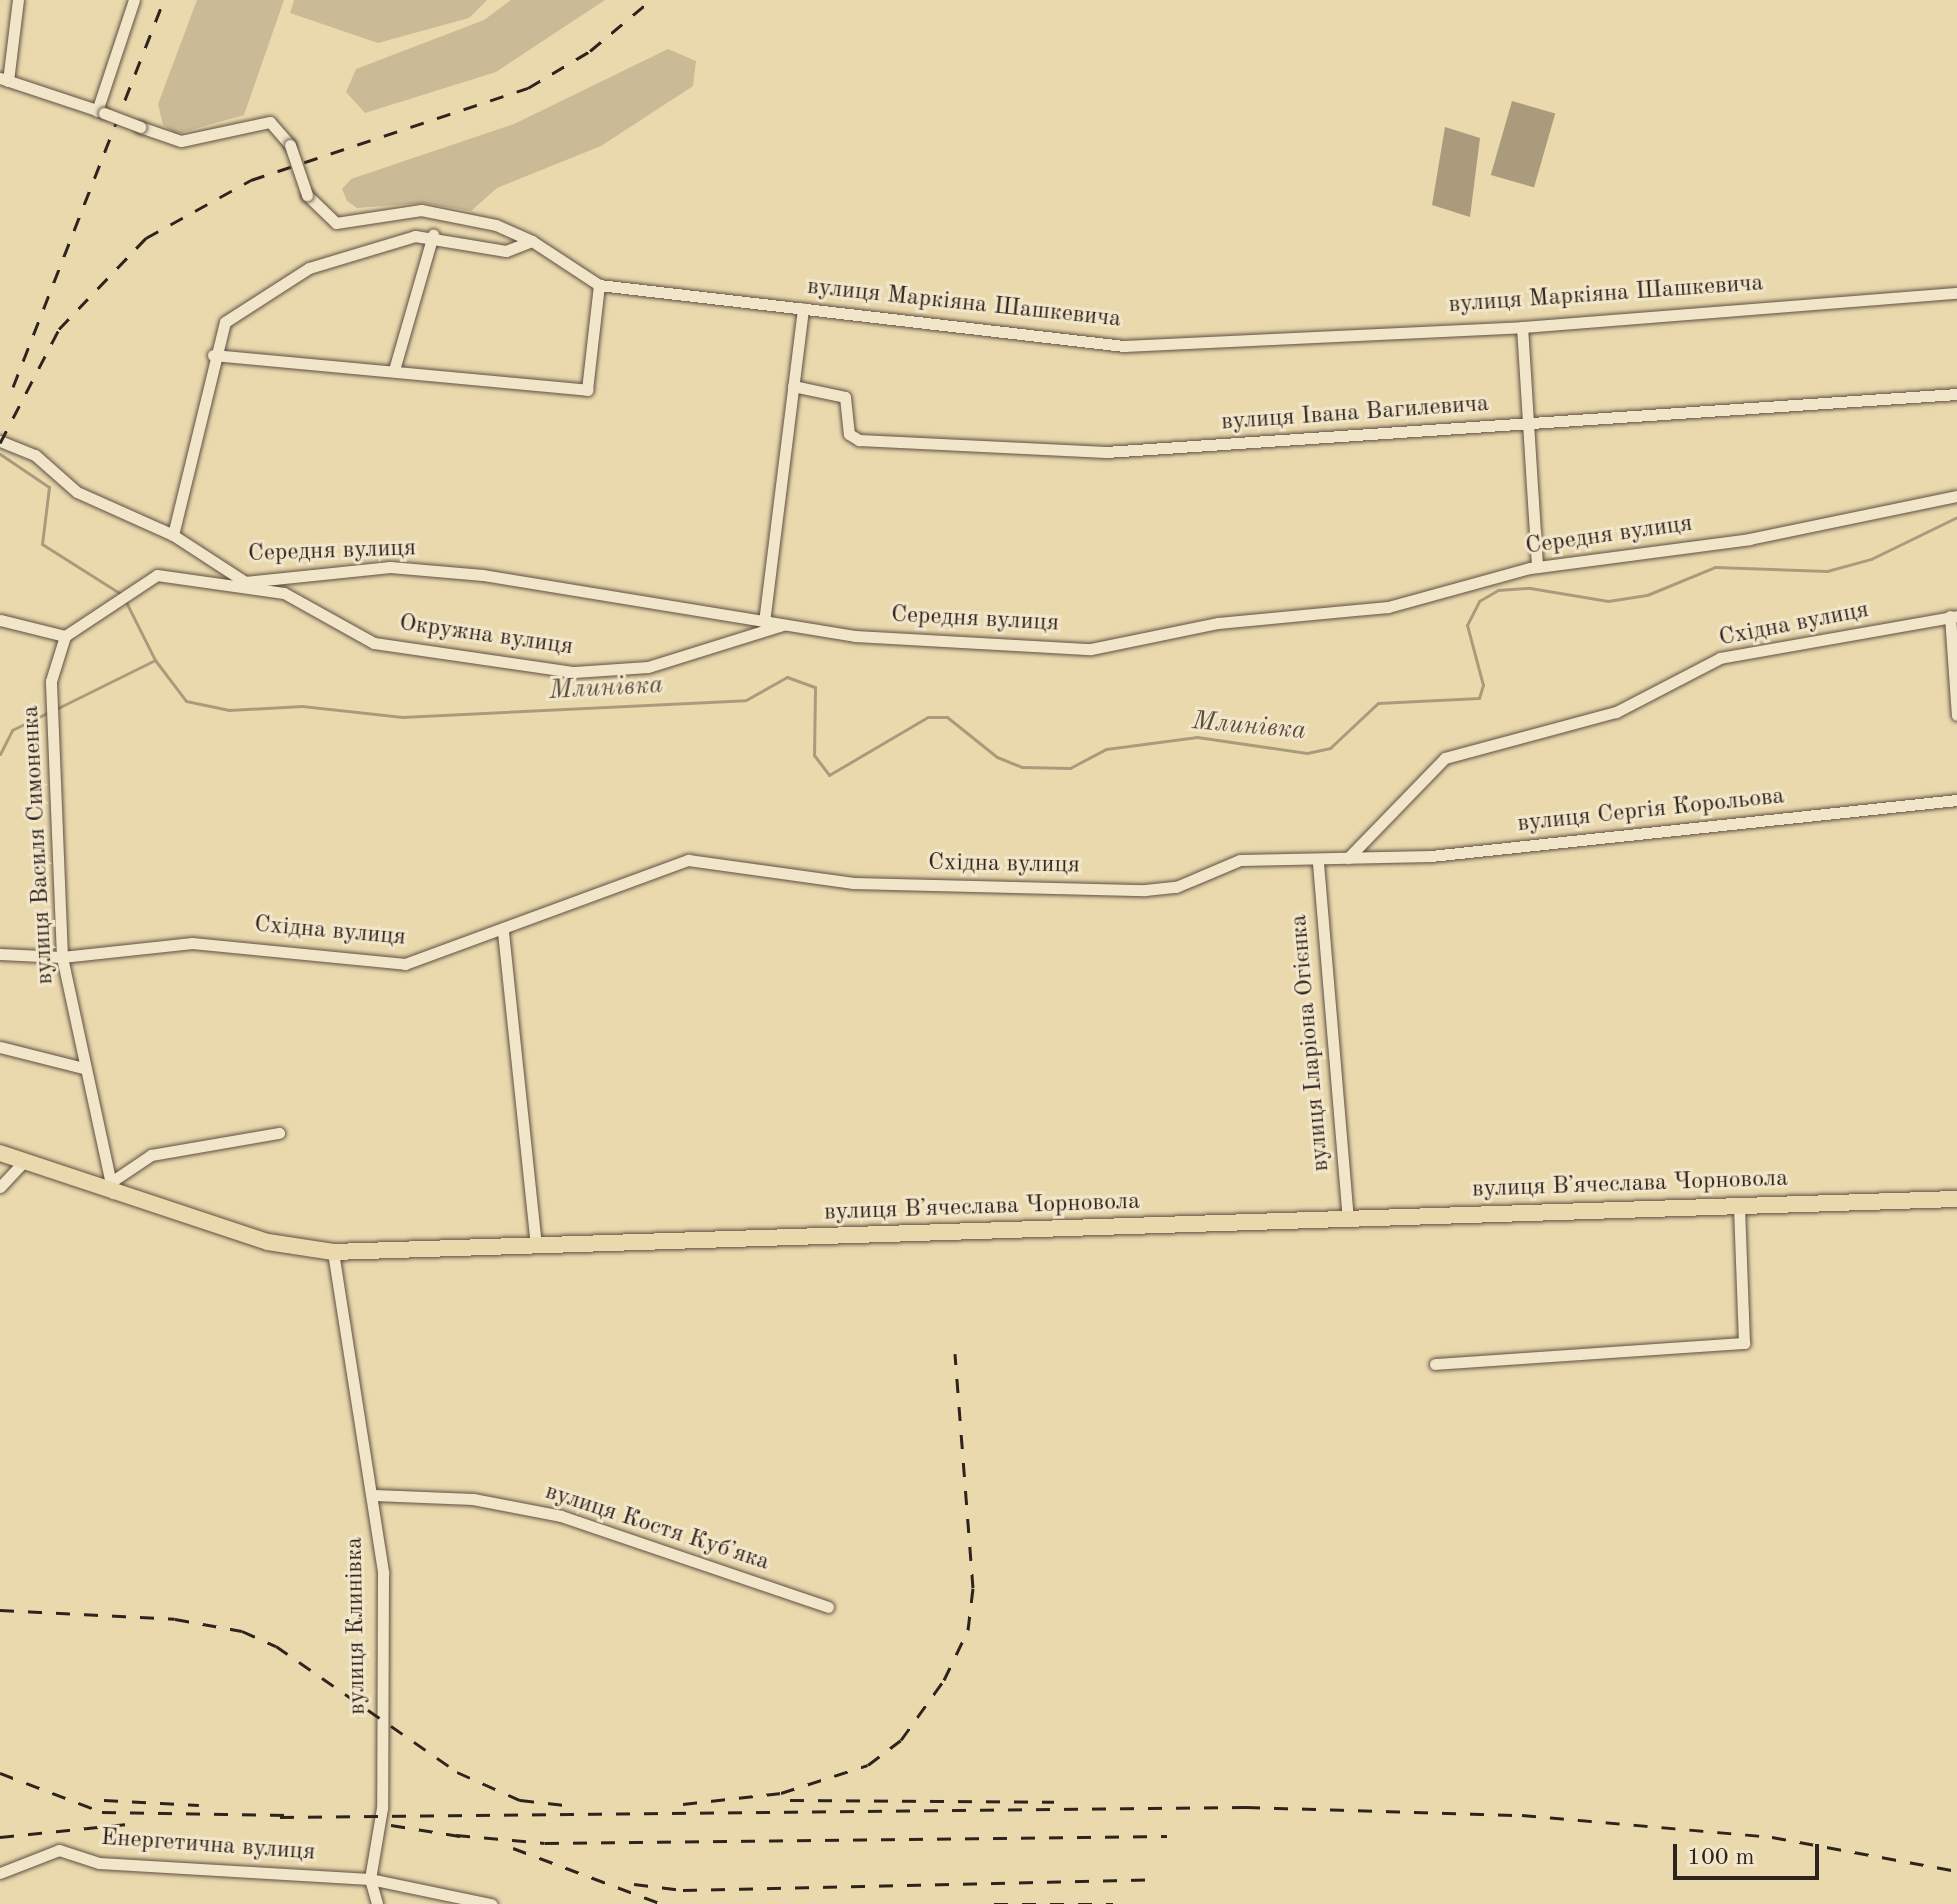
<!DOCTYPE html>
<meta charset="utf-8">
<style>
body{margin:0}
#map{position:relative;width:1957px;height:1904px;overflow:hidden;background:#ebd9ae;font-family:"Old Standard TT",serif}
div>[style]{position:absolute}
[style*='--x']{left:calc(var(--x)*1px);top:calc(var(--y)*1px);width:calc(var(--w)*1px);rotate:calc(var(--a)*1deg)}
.green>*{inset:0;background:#cbba96}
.water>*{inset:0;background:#ab9b7d;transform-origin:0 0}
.stream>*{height:3px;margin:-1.5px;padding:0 1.5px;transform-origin:1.5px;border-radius:1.5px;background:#ab9b7d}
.roads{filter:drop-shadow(0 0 2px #5e5042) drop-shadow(0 0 2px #5e5042)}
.minor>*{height:11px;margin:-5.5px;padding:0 5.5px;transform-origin:5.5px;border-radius:5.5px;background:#f2e6ca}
.primary>*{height:16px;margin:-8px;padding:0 8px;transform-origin:8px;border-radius:8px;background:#ebd9ae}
.rail>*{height:3px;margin-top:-1.5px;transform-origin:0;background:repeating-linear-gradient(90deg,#2f231e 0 14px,transparent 0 28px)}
.bridges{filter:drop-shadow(0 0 2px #5e5042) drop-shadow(0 0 2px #5e5042)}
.minor-bridge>*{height:11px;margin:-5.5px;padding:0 5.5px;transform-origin:5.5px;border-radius:5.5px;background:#f2e6ca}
span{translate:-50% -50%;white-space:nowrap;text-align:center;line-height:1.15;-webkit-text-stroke:6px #f2e6ca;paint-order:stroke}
.street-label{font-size:24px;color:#2f231e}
.water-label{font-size:26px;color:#5a4d3f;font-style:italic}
.scale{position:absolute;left:1673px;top:1844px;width:146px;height:36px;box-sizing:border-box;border:4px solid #2f231e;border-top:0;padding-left:10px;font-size:24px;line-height:28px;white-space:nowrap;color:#2f231e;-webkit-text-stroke:6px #f2e6ca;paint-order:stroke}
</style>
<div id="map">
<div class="green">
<div style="clip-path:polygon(197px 0,284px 0,244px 115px,176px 134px,163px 125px,158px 104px)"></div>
<div style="clip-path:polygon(294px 0,487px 0,469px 18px,378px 43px,290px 13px)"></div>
<div style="clip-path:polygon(511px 0,605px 0,496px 72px,365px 113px,346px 92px,356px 69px,484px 20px)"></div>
<div style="clip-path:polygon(668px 49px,696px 61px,693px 86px,601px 146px,497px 188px,471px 211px,423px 203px,357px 208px,347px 201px,342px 189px,351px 179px,514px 124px)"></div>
</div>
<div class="water">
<div style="left:1512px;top:101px;width:45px;height:77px;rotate:16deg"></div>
<div style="clip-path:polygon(1445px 127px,1480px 138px,1470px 217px,1432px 205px)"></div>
</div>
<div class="stream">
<div style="--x:0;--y:454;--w:59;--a:34"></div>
<div style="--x:49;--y:487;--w:57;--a:97"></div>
<div style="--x:42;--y:544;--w:93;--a:32.3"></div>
<div style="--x:125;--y:600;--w:67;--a:63.4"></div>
<div style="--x:56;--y:709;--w:110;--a:-26.3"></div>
<div style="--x:155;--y:660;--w:51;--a:52.9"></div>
<div style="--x:186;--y:701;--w:44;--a:11.8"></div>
<div style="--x:229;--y:710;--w:73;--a:-3.1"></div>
<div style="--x:302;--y:706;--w:101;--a:6.3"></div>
<div style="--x:402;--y:717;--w:344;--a:-2.8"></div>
<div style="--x:746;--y:700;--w:47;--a:-29.3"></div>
<div style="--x:787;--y:677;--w:30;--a:20"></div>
<div style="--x:815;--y:687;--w:68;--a:90.8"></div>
<div style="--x:814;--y:755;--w:25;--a:53"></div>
<div style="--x:829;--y:775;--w:115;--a:-30.4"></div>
<div style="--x:928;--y:717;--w:19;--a:0"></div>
<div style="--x:947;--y:717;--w:64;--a:38.7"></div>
<div style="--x:997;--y:757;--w:27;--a:22"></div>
<div style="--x:1022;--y:767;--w:48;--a:1.2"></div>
<div style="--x:1070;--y:768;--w:41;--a:-27.8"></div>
<div style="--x:1106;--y:749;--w:92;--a:-7.5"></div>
<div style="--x:1197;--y:737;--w:111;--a:8.3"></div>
<div style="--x:1307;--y:753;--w:24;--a:-12"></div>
<div style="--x:1330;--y:748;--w:66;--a:-43.2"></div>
<div style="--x:1378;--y:703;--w:101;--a:-2.8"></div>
<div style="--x:1479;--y:698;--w:14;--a:-73"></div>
<div style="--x:1483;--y:685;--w:62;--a:-104.9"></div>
<div style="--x:1467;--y:625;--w:27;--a:-63"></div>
<div style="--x:1479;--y:601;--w:22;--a:-30"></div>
<div style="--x:1498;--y:590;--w:32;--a:-4"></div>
<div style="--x:1530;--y:588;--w:79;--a:9.5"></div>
<div style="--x:1608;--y:601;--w:39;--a:-9"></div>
<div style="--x:1647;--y:595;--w:74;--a:-22.4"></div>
<div style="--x:1715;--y:567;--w:112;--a:2"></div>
<div style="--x:1827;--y:571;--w:46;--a:-15.3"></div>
<div style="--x:1871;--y:559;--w:96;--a:-26"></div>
<div style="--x:0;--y:754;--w:27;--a:-63"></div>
<div style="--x:12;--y:730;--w:41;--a:-25.9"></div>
</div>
<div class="roads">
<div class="minor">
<div style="--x:0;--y:78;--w:108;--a:18.4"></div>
<div style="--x:8;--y:81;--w:82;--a:-83"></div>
<div style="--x:97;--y:111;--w:117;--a:-71.6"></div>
<div style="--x:140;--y:127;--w:43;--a:18.9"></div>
<div style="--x:181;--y:141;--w:91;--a:-12.1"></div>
<div style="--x:270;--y:122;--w:30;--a:49"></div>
<div style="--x:307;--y:195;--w:40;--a:44"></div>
<div style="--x:336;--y:223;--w:86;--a:-8.7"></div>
<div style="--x:421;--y:210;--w:76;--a:11.3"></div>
<div style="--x:496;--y:225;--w:39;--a:24"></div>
<div style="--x:1522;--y:327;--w:240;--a:86.4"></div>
<div style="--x:213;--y:355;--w:376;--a:5.3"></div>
<div style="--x:587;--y:390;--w:106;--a:-83.5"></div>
<div style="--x:394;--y:370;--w:141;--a:-73.9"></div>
<div style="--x:793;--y:386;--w:53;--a:11.9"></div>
<div style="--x:845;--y:397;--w:37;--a:84"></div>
<div style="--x:849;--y:434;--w:12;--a:31"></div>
<div style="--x:859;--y:440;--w:247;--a:2.8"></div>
<div style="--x:1106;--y:452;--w:853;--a:-3.9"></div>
<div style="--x:0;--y:441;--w:38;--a:22"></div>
<div style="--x:35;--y:455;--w:56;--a:41.4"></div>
<div style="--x:77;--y:492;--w:105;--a:24.1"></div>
<div style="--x:173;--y:535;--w:86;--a:33.1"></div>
<div style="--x:245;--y:582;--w:146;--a:-5.9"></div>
<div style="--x:390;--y:567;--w:93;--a:4.9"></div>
<div style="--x:483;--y:575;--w:377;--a:9.3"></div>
<div style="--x:855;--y:636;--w:236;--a:3.2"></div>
<div style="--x:1091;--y:649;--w:130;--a:-11.6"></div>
<div style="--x:1218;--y:623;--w:171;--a:-5.4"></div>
<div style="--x:1388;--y:607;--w:147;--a:-15.4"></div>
<div style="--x:1530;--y:568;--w:221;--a:-7.5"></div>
<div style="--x:1749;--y:539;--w:212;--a:-11.7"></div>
<div style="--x:173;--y:535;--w:219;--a:-76.3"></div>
<div style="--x:225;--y:322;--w:100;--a:-32.7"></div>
<div style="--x:309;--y:268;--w:111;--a:-16.8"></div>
<div style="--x:415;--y:236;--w:92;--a:9.4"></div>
<div style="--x:506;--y:251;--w:28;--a:-21"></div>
<div style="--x:532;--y:241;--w:80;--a:33.3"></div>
<div style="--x:599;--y:285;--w:529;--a:6.63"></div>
<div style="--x:1124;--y:346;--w:398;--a:-2.7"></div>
<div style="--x:1522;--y:327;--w:436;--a:-4.5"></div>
<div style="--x:1950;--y:616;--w:99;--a:86"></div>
<div style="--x:0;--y:620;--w:67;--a:13.8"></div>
<div style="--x:764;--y:622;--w:316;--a:-82.9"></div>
<div style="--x:1348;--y:858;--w:139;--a:-45.9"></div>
<div style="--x:1445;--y:758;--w:177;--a:-15.1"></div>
<div style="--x:1616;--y:712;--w:117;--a:-27.4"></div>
<div style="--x:1720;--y:658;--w:241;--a:-10"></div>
<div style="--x:1318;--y:863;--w:357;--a:85.2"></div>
<div style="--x:503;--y:932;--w:316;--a:84"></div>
<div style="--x:0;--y:954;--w:62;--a:2.8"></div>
<div style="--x:62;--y:957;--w:131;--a:-6.1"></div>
<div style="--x:192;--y:943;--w:214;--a:5.6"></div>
<div style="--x:405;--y:964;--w:302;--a:-20.2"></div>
<div style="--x:688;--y:860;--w:167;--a:7.9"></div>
<div style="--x:853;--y:883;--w:292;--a:1.4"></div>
<div style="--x:1145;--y:890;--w:31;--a:-6"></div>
<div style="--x:1176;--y:887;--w:69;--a:-22.9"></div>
<div style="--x:1240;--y:860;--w:191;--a:-1.2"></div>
<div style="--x:1431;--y:856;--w:529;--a:-6.08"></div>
<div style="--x:0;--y:1047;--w:86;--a:14.2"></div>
<div style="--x:114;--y:1180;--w:45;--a:-34"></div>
<div style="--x:151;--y:1155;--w:130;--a:-9.8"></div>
<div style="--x:0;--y:1187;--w:34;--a:-47"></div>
<div style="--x:113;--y:1193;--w:241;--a:-102.2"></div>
<div style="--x:62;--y:957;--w:276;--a:-92.3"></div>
<div style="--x:51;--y:681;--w:47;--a:-72.7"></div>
<div style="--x:65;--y:636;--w:110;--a:-33.5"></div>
<div style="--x:157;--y:575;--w:128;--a:8.1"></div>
<div style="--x:284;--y:593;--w:103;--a:29.1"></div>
<div style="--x:374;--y:643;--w:202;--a:8.3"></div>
<div style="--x:574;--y:672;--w:74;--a:-3.9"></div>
<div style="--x:648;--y:667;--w:141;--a:-17.3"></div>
<div style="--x:333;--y:1252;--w:325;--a:81.1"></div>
<div style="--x:383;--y:1573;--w:235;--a:90.2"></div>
<div style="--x:382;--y:1808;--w:72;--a:99.6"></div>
<div style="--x:370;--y:1879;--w:26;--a:74"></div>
<div style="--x:1435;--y:1364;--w:310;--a:-3.9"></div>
<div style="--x:1744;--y:1343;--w:137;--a:-92.1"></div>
<div style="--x:374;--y:1495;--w:99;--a:2.3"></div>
<div style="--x:473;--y:1499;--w:90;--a:10.9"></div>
<div style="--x:561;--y:1516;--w:282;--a:18.8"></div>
<div style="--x:0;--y:1873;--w:63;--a:-21.3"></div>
<div style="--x:59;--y:1850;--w:42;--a:18"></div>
<div style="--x:99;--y:1863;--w:271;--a:3.4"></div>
<div style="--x:370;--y:1879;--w:124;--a:11.7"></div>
</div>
<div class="primary">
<div style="--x:0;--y:1153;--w:282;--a:18.4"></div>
<div style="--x:268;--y:1242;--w:66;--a:8.7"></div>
<div style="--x:333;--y:1252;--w:1625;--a:-1.87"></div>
</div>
</div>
<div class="rail">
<div style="--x:13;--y:387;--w:415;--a:-68.7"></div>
<div style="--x:0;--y:443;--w:128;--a:-62.6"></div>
<div style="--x:59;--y:329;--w:126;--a:-46.3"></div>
<div style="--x:146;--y:238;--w:120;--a:-28.9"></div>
<div style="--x:251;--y:180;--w:292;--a:-18.4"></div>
<div style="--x:528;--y:88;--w:72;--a:-30.8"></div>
<div style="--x:590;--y:51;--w:80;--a:-39.9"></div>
<div style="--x:0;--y:1610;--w:175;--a:2.9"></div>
<div style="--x:175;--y:1619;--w:68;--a:10.2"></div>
<div style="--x:242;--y:1631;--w:37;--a:24"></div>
<div style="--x:276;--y:1646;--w:221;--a:34.8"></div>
<div style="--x:457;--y:1772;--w:69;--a:24"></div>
<div style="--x:520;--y:1800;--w:45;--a:6.3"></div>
<div style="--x:0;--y:1773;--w:109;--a:20.9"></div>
<div style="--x:102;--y:1812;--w:190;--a:0.9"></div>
<div style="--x:104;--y:1800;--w:95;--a:3"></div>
<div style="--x:790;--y:1800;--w:264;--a:0.4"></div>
<div style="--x:683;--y:1804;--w:99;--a:-6.4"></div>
<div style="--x:781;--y:1793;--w:91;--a:-17.8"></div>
<div style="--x:868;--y:1765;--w:41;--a:-37.1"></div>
<div style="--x:901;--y:1740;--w:74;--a:-54.4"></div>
<div style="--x:944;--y:1680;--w:55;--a:-64.4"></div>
<div style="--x:968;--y:1630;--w:42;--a:-83.2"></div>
<div style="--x:973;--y:1588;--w:235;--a:-94.4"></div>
<div style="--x:280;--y:1817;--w:966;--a:-0.59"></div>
<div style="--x:1246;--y:1807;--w:276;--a:1.7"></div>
<div style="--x:1522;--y:1815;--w:251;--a:5"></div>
<div style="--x:1772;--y:1837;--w:188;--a:10.4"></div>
<div style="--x:391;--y:1825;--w:76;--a:9.1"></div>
<div style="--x:456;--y:1835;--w:89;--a:5.1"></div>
<div style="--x:545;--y:1843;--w:622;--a:-0.64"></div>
<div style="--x:0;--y:1837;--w:128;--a:-5.8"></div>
<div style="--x:513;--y:1848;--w:159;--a:20.6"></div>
<div style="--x:634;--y:1884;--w:49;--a:7"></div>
<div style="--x:683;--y:1890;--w:475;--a:-1.3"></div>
<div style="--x:994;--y:1904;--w:119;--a:0"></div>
</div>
<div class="bridges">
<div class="minor-bridge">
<div style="--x:104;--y:113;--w:39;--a:21"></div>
<div style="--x:290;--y:145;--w:53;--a:71.2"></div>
</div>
</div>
<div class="street-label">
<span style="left:1606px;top:295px;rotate:-4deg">вулиця Маркіяна Шашкевича</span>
<span style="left:964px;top:304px;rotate:6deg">вулиця Маркіяна Шашкевича</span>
<span style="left:1355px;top:414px;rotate:-4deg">вулиця Івана Вагилевича</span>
<span style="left:1609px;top:536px;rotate:-8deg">Середня вулиця</span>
<span style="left:332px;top:552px;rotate:-2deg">Середня вулиця</span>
<span style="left:975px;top:620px;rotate:3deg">Середня вулиця</span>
<span style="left:1794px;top:625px;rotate:-11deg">Східна вулиця</span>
<span style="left:486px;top:636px;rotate:8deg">Окружна вулиця</span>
<span style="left:1651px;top:811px;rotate:-6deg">вулиця Сергія Корольова</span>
<span style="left:39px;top:845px;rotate:-93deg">вулиця Василя Симоненка</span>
<span style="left:1004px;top:865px;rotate:1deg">Східна вулиця</span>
<span style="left:330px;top:932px;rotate:5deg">Східна вулиця</span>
<span style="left:1311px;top:1043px;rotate:-95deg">вулиця Іларіона Огієнка</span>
<span style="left:1630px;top:1185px;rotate:-2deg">вулиця Вʼячеслава Чорновола</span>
<span style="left:982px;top:1208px;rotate:-2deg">вулиця Вʼячеслава Чорновола</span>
<span style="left:657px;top:1528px;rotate:18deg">вулиця Костя Кубʼяка</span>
<span style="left:357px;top:1626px;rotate:-91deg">вулиця Клинівка</span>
<span style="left:208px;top:1846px;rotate:4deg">Енергетична вулиця</span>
</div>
<div class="water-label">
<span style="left:606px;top:689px;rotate:-3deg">Млинівка</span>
<span style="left:1249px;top:727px;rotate:5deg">Млинівка</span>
</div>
<div class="scale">100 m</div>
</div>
